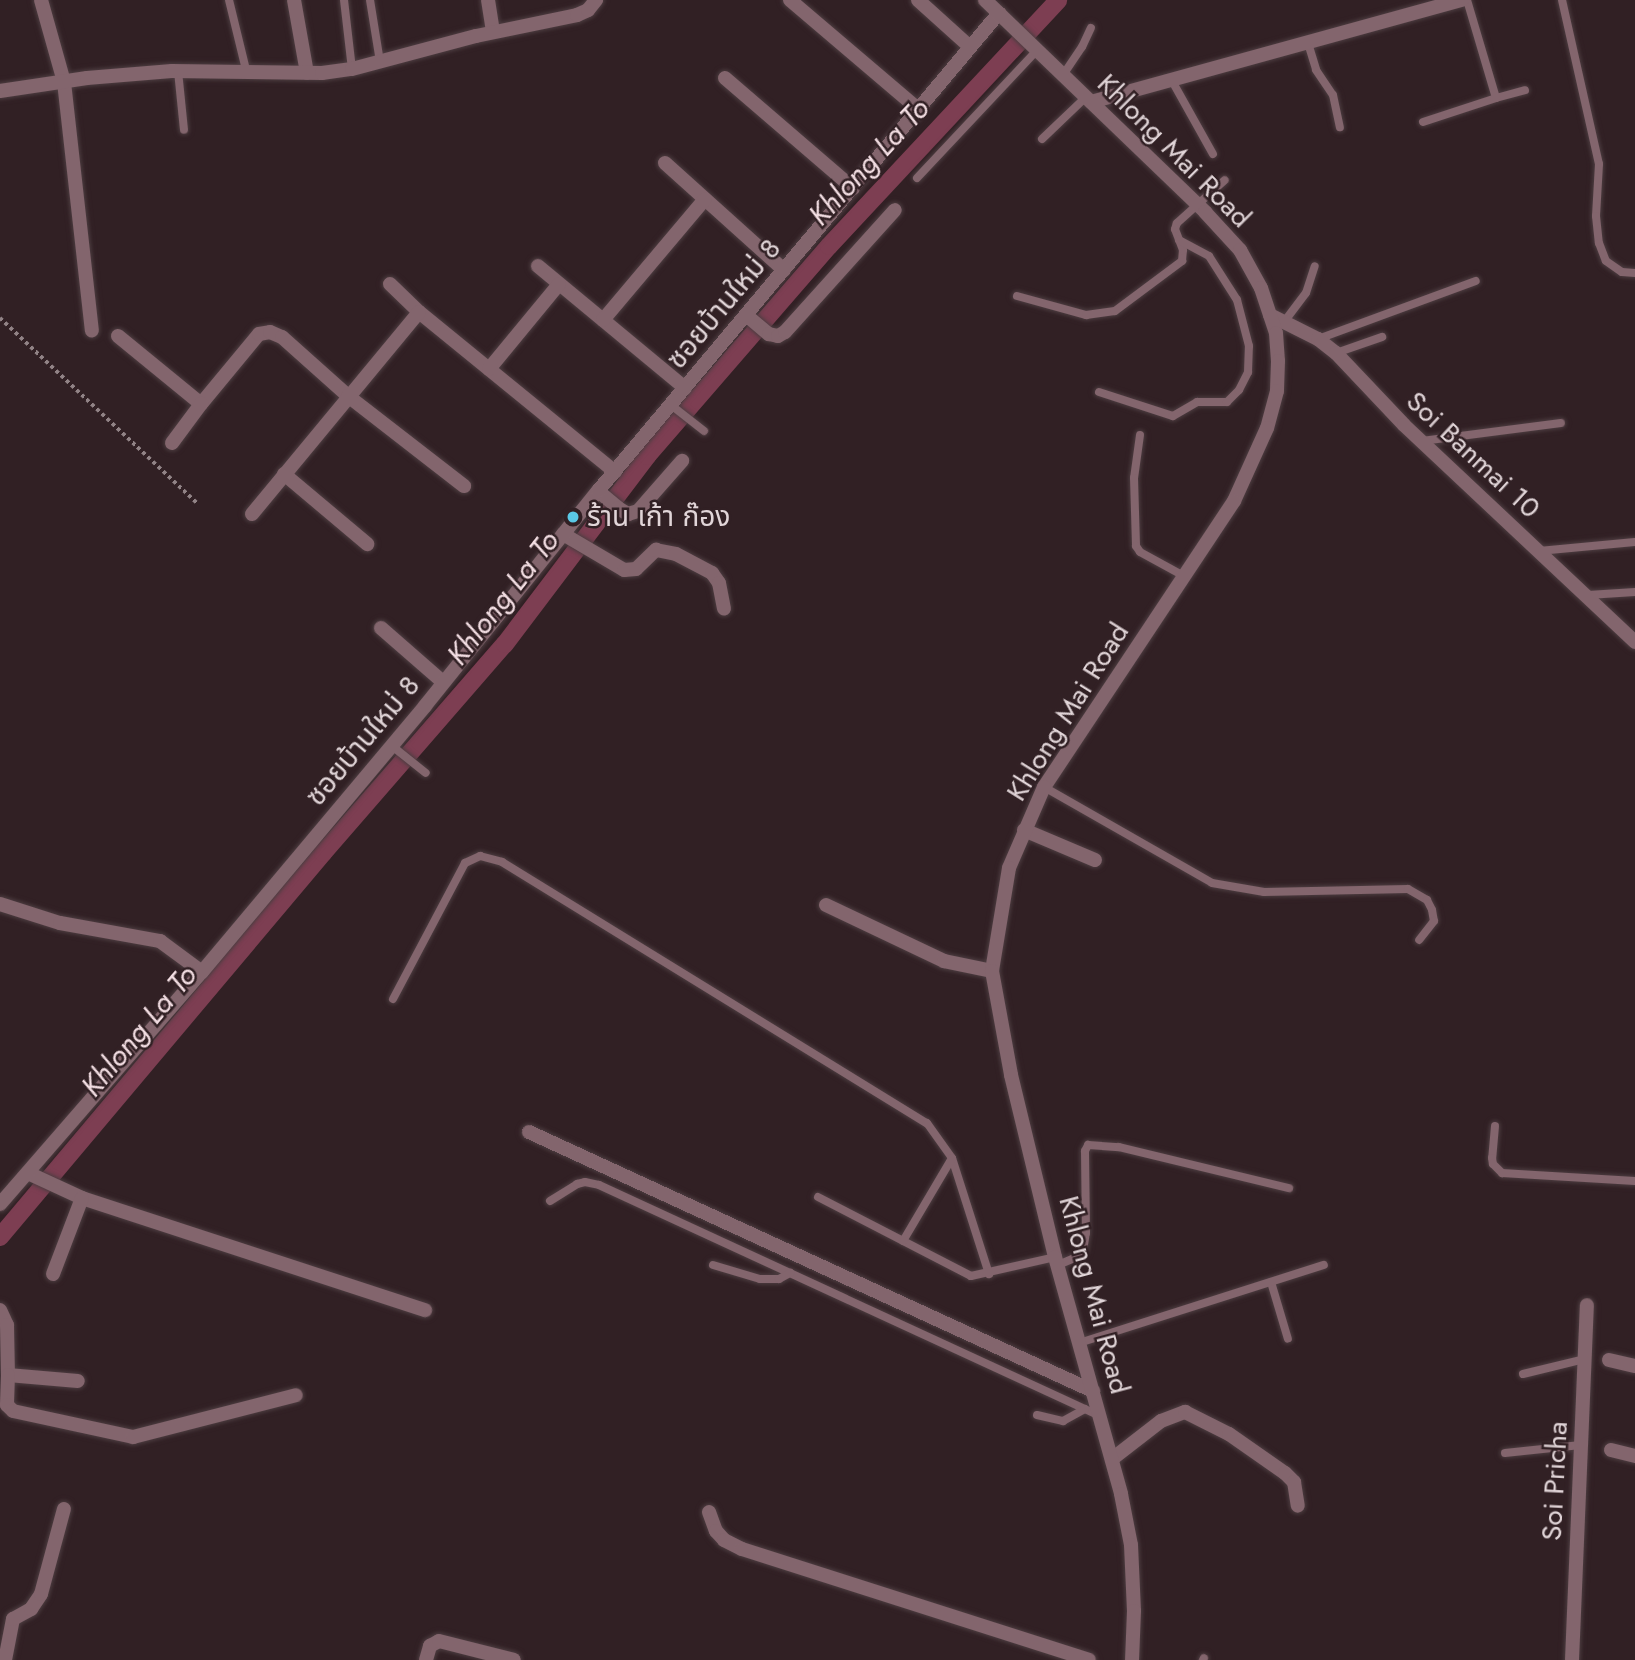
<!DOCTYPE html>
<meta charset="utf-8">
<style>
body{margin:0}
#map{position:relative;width:1635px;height:1660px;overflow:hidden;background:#312024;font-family:Jost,"Noto Sans Thai",sans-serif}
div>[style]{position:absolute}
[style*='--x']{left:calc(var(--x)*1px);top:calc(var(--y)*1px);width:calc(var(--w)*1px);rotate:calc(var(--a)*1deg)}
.canal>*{height:18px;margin:-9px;padding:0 9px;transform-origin:9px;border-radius:9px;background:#7d3e52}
.path>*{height:3.5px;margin-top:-1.75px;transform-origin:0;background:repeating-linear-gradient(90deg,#918386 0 3.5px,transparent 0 7px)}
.roads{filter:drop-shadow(0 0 2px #4d3d41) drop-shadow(0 0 2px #4d3d41)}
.service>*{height:8px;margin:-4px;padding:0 4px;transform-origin:4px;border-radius:4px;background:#83656d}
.minor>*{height:14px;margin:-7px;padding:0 7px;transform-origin:7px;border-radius:7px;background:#83656d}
.tertiary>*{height:14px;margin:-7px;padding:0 7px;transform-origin:7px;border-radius:7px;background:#83656d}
.dots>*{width:19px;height:19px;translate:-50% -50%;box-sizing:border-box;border:4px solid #312024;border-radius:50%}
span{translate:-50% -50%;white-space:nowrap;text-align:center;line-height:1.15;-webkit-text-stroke:5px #312024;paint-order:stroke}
.street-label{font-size:28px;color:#e1d5d8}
.poi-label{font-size:28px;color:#e1d5d8}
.left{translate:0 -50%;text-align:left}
.water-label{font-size:30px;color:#f3dee3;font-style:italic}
</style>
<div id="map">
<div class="canal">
<div style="--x:0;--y:1237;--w:502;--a:-49.93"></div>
<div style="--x:323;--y:853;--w:277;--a:-49"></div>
<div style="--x:505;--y:644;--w:236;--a:-52.9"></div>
<div style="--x:647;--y:456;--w:278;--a:-49.1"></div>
<div style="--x:829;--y:246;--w:336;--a:-47"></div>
</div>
<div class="path">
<div style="--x:0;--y:318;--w:272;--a:43.2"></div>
</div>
<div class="roads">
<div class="service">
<div style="--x:229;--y:0;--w:72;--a:76.3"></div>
<div style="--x:344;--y:0;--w:69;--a:83.4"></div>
<div style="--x:370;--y:0;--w:63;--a:80.8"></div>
<div style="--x:1562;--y:0;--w:168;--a:77.3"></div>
<div style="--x:1599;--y:164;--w:52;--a:93.3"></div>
<div style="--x:1596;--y:216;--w:27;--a:84"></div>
<div style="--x:1599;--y:243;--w:19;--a:69"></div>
<div style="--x:1606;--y:261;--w:19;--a:35"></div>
<div style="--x:1622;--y:272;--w:13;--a:4"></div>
<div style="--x:1308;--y:43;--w:28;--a:73"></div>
<div style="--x:1316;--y:70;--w:30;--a:56"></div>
<div style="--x:1333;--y:95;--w:33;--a:78"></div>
<div style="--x:178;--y:71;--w:59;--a:84.2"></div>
<div style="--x:1063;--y:75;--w:34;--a:-56"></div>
<div style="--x:1082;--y:47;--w:21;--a:-65"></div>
<div style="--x:1171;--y:79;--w:86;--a:60.8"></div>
<div style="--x:1496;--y:98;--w:30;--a:-15"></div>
<div style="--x:1423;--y:122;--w:77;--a:-18.2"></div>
<div style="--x:1496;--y:98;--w:102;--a:-106.5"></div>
<div style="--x:1042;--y:139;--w:61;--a:-43.7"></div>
<div style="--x:917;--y:178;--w:175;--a:-46.8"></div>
<div style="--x:1017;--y:296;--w:72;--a:15.4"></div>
<div style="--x:1086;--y:315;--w:29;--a:-8"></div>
<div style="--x:1115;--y:311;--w:84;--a:-36.7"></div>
<div style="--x:1182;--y:261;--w:11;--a:-85"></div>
<div style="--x:1183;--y:250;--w:22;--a:-111"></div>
<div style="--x:1175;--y:229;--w:6;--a:-72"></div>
<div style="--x:1177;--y:223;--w:64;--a:-41.9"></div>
<div style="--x:1284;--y:322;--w:36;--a:-53"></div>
<div style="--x:1306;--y:293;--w:28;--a:-72"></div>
<div style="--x:1318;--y:339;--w:168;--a:-20.2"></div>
<div style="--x:1336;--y:353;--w:49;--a:-19.2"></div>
<div style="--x:1099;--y:392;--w:78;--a:18"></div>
<div style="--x:1173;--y:416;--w:28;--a:-30"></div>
<div style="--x:1197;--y:402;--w:30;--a:0"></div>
<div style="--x:1227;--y:402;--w:17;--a:-45"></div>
<div style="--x:1239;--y:390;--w:20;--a:-63"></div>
<div style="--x:1248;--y:372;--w:26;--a:-88"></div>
<div style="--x:1249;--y:346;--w:48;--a:-104.6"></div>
<div style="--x:1237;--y:300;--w:52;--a:-122.5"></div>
<div style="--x:1209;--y:256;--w:34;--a:-152"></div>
<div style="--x:671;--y:405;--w:42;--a:38.2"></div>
<div style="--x:1140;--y:435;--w:43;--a:97.9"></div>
<div style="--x:1134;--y:478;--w:68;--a:88.3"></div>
<div style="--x:1136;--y:546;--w:7;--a:56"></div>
<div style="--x:1140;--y:552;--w:50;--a:28.6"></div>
<div style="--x:1422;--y:441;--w:140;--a:-7.4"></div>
<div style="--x:1539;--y:551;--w:96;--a:-5.4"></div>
<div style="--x:1588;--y:595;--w:47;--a:-3.7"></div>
<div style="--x:392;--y:746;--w:43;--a:38.5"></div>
<div style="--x:1044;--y:787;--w:193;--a:29.7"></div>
<div style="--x:1212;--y:883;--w:53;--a:9.8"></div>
<div style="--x:1264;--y:892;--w:144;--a:-1.2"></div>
<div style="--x:1408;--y:889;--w:22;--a:30"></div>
<div style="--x:1427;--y:900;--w:11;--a:63"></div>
<div style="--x:1432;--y:910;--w:11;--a:80"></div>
<div style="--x:1434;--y:921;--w:24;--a:128"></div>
<div style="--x:393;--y:999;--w:154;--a:-62.1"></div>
<div style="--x:465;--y:863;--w:17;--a:-25"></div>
<div style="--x:480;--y:856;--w:23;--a:15"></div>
<div style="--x:502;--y:862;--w:499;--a:31.6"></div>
<div style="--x:927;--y:1123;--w:43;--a:54.5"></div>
<div style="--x:952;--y:1158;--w:122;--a:72.3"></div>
<div style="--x:1495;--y:1126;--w:32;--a:95"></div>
<div style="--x:1492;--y:1158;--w:6;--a:81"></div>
<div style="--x:1493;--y:1164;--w:13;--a:45"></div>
<div style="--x:1502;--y:1173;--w:133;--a:3.4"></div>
<div style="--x:818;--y:1197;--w:172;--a:27.3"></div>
<div style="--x:971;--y:1276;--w:86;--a:-12.7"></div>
<div style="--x:550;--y:1201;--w:32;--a:-32"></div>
<div style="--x:577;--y:1184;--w:8;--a:-14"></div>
<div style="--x:585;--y:1182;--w:14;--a:12"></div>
<div style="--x:599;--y:1185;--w:549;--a:24.75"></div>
<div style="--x:903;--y:1241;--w:96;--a:-59.4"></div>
<div style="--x:713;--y:1265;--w:49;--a:16.6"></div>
<div style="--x:760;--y:1279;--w:19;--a:0"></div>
<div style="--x:779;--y:1279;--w:13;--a:-29"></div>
<div style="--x:1058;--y:1265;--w:23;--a:-23"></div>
<div style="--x:1079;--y:1256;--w:6;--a:-51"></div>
<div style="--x:1083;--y:1251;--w:18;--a:-81"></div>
<div style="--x:1086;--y:1233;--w:82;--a:-90.7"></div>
<div style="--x:1085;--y:1151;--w:7;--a:-63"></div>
<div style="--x:1088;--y:1145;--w:31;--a:4"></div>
<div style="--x:1119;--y:1147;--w:175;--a:13.6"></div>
<div style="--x:1271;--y:1282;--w:59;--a:73.4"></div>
<div style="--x:1079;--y:1343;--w:257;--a:-17.7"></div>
<div style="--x:1523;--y:1374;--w:64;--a:-13.6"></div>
<div style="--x:1037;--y:1415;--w:27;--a:13"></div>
<div style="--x:1063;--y:1421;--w:25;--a:-29"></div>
<div style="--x:1505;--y:1453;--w:76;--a:-6"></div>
<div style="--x:1203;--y:1660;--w:2;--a:-63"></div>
</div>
<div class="minor">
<div style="--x:41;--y:0;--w:85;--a:74.3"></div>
<div style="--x:64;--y:82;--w:250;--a:83.6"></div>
<div style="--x:294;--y:0;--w:74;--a:79.9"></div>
<div style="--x:488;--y:0;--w:32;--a:81"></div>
<div style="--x:790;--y:0;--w:167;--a:40.4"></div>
<div style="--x:918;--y:0;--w:70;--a:42.1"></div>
<div style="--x:725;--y:78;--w:169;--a:40.7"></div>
<div style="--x:0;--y:91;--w:88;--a:-8.5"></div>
<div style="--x:87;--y:78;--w:85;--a:-4.7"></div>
<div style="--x:172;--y:71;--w:150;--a:0.8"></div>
<div style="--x:322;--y:73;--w:30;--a:-8"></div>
<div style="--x:352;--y:69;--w:128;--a:-14.9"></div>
<div style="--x:476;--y:36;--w:103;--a:-11.7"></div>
<div style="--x:577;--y:15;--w:12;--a:-24"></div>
<div style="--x:588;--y:10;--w:13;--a:-51"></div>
<div style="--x:1091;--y:102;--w:385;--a:-15.4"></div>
<div style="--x:665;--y:163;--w:160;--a:42"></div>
<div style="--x:538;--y:266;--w:191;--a:39.7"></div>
<div style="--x:390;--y:284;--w:40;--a:44"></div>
<div style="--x:419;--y:312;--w:253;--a:39.2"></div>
<div style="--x:746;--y:315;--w:30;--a:40"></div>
<div style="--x:769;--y:334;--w:9;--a:13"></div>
<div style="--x:778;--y:336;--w:8;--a:-30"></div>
<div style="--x:785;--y:332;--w:164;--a:-48"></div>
<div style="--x:1270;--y:315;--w:54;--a:26.6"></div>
<div style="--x:1318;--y:339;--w:23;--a:38"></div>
<div style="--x:1336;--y:353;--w:99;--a:46.6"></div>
<div style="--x:1404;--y:425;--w:317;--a:43.2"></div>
<div style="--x:603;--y:320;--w:158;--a:-49.9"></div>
<div style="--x:118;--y:336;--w:107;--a:39.3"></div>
<div style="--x:201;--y:404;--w:91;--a:-50.4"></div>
<div style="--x:259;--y:334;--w:11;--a:-10"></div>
<div style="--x:270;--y:332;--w:13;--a:23"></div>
<div style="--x:282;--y:337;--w:89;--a:41.8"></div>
<div style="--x:348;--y:396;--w:147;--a:37.8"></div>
<div style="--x:489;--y:369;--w:110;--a:-50.5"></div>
<div style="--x:172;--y:443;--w:49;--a:-53.4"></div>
<div style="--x:284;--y:474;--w:109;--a:40.1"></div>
<div style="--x:598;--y:491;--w:26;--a:40"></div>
<div style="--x:618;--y:508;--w:12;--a:31"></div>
<div style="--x:628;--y:514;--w:10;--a:-17"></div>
<div style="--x:638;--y:511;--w:67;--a:-48.7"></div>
<div style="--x:252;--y:514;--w:262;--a:-50.4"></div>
<div style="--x:563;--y:534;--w:71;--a:30.5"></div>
<div style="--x:624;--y:570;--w:12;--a:-5"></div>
<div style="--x:636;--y:569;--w:28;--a:-44"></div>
<div style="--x:656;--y:550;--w:20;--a:11"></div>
<div style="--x:676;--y:554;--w:41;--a:27.8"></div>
<div style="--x:712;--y:573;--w:12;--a:55"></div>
<div style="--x:719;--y:583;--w:26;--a:79"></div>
<div style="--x:381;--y:628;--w:82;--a:41.1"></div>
<div style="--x:1024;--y:830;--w:77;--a:22.9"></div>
<div style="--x:0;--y:904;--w:63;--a:17.6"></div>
<div style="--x:60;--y:923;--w:102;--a:10.2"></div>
<div style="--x:160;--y:941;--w:52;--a:36.4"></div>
<div style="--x:826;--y:905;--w:131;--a:25.4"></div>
<div style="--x:944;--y:961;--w:49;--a:11.8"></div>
<div style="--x:529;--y:1132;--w:621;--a:24.67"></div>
<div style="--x:28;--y:1173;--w:60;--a:24.8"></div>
<div style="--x:82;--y:1198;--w:361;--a:18.1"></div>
<div style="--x:0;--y:1204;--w:308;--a:-49"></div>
<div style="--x:202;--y:972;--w:347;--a:-50"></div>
<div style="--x:425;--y:706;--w:276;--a:-51.2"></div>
<div style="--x:598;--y:491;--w:624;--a:-50.01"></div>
<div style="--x:53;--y:1274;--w:81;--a:-69.1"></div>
<div style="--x:0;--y:1310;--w:17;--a:65"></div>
<div style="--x:7;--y:1325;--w:50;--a:88.9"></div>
<div style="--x:8;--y:1375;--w:70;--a:4.9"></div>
<div style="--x:1609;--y:1360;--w:27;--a:13"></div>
<div style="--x:8;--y:1375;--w:30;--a:92"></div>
<div style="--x:7;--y:1405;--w:8;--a:45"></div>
<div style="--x:13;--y:1411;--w:123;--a:12.2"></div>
<div style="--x:133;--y:1437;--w:168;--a:-14.4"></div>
<div style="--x:1611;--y:1450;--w:25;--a:14"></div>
<div style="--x:1112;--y:1459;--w:62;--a:-37.8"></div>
<div style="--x:1161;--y:1421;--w:26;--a:-21"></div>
<div style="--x:1185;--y:1412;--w:49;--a:26.6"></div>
<div style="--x:1229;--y:1434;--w:68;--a:34.9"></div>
<div style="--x:1285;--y:1473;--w:13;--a:45"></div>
<div style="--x:1294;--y:1482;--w:24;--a:81"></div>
<div style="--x:709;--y:1512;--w:20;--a:70"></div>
<div style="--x:716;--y:1531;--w:12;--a:48"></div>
<div style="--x:724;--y:1540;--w:20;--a:27"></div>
<div style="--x:742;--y:1549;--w:364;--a:17.7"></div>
<div style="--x:5;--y:1660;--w:42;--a:-79"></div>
<div style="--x:13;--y:1619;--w:21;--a:-29"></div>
<div style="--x:31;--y:1609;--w:18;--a:-56"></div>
<div style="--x:41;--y:1594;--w:88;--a:-74.9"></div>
<div style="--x:426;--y:1660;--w:15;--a:-74"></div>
<div style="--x:430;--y:1646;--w:10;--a:-29"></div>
<div style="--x:439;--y:1641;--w:77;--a:14.2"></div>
<div style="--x:1572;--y:1660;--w:355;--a:-87.6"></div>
</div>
<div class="tertiary">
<div style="--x:985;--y:0;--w:306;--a:43.9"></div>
<div style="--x:1205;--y:212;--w:52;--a:47.4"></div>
<div style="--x:1240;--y:250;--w:43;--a:61.1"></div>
<div style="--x:1261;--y:288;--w:47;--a:71.6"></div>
<div style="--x:1276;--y:333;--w:28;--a:86"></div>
<div style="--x:1278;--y:361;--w:30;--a:92"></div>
<div style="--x:1277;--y:391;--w:38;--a:105"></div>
<div style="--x:1267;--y:428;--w:80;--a:114.3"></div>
<div style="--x:1234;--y:501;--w:343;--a:123.6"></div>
<div style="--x:1044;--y:787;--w:88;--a:113.4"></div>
<div style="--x:1009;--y:868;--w:104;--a:99.4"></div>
<div style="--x:992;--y:971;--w:106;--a:79.6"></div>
<div style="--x:1011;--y:1075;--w:187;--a:76.4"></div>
<div style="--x:1055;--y:1257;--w:246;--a:74.4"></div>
<div style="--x:1121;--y:1494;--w:52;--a:78.9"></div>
<div style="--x:1131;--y:1545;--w:66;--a:87.4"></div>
<div style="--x:1134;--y:1611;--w:49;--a:92.3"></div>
</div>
</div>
<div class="dots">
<div style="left:573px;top:517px;background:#5ac8e6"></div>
</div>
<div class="street-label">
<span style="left:1174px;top:151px;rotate:45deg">Khlong Mai Road</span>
<span style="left:724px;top:304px;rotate:-50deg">ซอยบ้านใหม่ 8</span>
<span style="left:1473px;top:455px;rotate:43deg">Soi Banmai 10</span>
<span style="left:1068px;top:712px;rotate:-58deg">Khlong Mai Road</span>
<span style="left:363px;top:741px;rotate:-50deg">ซอยบ้านใหม่ 8</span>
<span style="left:1094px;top:1295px;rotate:75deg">Khlong Mai Road</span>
<span style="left:1555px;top:1481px;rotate:-87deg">Soi Pricha</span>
</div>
<div class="poi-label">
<span class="left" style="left:587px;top:517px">ร้าน เก้า ก๊อง</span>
</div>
<div class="water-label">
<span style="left:869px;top:162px;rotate:-47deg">Khlong La To</span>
<span style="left:503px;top:598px;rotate:-52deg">Khlong La To</span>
<span style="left:139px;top:1031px;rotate:-50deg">Khlong La To</span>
</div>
</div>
